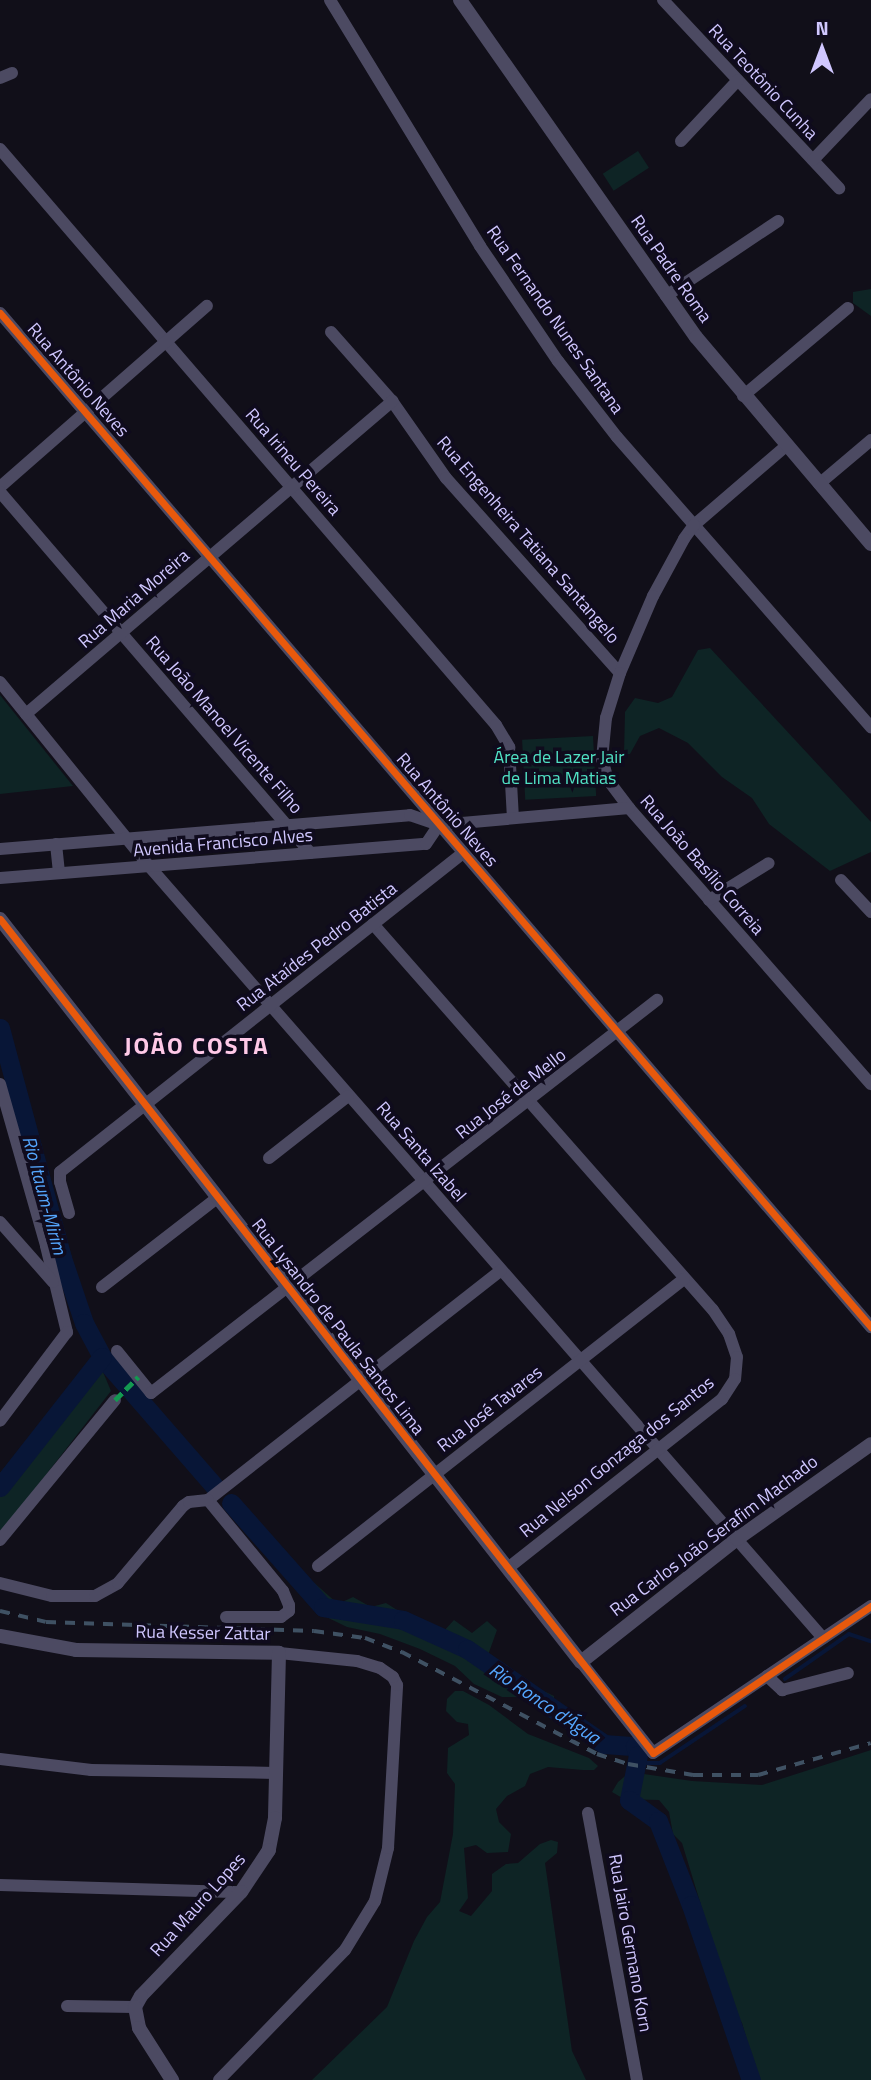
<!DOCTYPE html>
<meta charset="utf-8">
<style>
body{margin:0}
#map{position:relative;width:871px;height:2080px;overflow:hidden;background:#110f19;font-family:"Titillium Web",sans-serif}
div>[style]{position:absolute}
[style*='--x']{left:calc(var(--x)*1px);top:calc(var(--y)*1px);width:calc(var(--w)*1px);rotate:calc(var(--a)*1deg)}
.green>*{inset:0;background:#0e2425;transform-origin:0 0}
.stream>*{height:3.5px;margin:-1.75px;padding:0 1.75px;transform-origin:1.75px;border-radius:1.75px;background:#081637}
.river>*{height:19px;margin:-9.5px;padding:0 9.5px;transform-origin:9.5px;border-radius:9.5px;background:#081637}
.minor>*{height:12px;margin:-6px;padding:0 6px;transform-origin:6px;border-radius:6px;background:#4c4a62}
.tertiary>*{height:14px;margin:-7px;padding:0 7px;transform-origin:7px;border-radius:7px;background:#4c4a62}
.rail>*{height:3.5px;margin-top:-1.75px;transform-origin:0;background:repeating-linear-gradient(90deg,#3f5163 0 10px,transparent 0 19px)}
.quiet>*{height:5px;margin-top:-2.5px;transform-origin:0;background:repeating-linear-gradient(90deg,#139951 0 10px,transparent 0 15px)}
.cycleway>*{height:7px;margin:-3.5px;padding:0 3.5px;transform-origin:3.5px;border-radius:3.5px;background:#e8590c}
span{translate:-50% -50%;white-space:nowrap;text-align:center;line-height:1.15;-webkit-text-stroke:7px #0f0b1d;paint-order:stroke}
.street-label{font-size:18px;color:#d0c7ff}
.park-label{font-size:18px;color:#51e2c5}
.water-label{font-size:19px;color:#55a7ff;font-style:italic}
.district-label{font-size:24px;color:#ffc9e8;font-weight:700;letter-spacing:2px}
.north{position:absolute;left:787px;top:14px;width:70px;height:70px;-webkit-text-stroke:5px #0f0b1d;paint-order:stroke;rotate:0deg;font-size:19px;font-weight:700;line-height:28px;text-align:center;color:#d0c7ff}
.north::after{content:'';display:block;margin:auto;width:24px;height:32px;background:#d0c7ff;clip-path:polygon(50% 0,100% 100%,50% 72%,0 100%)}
</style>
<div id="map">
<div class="green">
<div style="left:638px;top:151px;width:20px;height:42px;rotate:57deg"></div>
<div style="clip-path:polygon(871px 289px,871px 316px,853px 303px,853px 292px)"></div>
<div style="clip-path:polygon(710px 648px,871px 822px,871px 852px,830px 871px,769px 824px,752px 798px,722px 777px,688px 743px,659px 728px,640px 736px,630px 754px,624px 754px,625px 712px,635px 698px,658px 703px,672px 697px,698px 650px)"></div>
<div style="clip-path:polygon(0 695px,73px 786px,0 794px)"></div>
<div style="left:593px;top:736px;width:60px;height:71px;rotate:87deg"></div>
<div style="clip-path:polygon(103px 1372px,111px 1391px,0 1534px,0 1473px,80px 1375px)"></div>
<div style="clip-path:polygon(242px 1510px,284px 1556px,338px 1604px,353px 1597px,371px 1607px,386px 1603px,421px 1625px,442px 1633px,454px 1620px,472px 1633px,487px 1621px,497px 1630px,488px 1655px,501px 1668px,513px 1670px,521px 1680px,554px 1696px,554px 1704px,541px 1707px,524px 1697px,502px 1697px,474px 1684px,455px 1666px,420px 1649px,380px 1634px,347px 1627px,316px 1612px,231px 1512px)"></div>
<div style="clip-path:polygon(455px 1691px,463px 1691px,489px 1705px,528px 1734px,589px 1758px,598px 1766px,594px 1770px,583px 1770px,548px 1767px,530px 1774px,525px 1786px,507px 1796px,496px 1809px,499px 1822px,511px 1834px,508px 1852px,487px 1853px,476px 1845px,464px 1848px,468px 1898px,459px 1911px,471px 1916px,492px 1891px,492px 1874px,506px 1864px,518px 1863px,540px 1844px,551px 1840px,558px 1842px,557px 1853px,545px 1863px,572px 2051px,586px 2080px,312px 2080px,387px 2007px,414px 1941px,427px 1917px,440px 1902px,453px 1834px,455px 1784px,447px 1773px,448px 1748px,469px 1735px,468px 1724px,457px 1722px,446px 1711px,447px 1699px)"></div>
<div style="clip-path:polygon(871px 1750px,871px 2080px,758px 2080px,742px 2023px,733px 2010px,682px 1843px,673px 1834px,669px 1812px,659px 1800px,624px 1799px,612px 1792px,618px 1782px,630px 1772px,692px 1781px,762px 1785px)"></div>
</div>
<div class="stream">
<div style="--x:785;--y:1679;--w:78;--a:-35.1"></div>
<div style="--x:849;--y:1634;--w:23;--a:18"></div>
<div style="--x:638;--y:1755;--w:11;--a:45"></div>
<div style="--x:646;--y:1763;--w:14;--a:0"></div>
<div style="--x:660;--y:1763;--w:102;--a:-33.8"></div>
</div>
<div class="river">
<div style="--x:0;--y:1028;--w:238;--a:74.9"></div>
<div style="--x:62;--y:1258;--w:69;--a:71.3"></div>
<div style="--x:84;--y:1323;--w:38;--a:62"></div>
<div style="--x:102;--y:1357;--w:171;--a:49"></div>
<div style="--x:0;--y:1487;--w:165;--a:-51.9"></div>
<div style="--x:231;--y:1503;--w:139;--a:48.5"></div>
<div style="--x:323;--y:1607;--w:81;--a:9.2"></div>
<div style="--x:403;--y:1620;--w:70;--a:24.4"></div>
<div style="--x:467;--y:1649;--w:167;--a:34.7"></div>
<div style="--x:604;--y:1744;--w:31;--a:4"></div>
<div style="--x:635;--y:1746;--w:9;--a:72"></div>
<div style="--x:638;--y:1755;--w:46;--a:101.3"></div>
<div style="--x:629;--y:1800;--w:36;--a:36"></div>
<div style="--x:658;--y:1821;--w:90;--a:68.6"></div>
<div style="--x:691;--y:1905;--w:185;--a:71.1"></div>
</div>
<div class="minor">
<div style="--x:330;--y:0;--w:288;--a:58.6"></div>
<div style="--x:480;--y:246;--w:139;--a:55.9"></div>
<div style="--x:558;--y:361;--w:96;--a:52.2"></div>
<div style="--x:617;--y:437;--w:386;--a:48.8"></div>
<div style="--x:663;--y:0;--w:258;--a:46.9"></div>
<div style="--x:0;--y:78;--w:13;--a:-23"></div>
<div style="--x:681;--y:141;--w:83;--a:-46.9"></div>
<div style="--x:0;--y:149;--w:760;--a:49.27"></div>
<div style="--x:496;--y:725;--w:26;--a:59"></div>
<div style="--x:509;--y:747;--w:71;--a:86.8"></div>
<div style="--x:813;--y:160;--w:84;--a:-46.4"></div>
<div style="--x:666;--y:296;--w:135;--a:-33.8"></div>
<div style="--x:0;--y:313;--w:1337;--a:49.34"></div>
<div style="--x:331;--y:332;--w:92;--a:48.5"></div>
<div style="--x:392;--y:401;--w:94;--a:55"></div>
<div style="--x:446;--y:478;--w:261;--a:48.3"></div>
<div style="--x:743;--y:396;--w:137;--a:-40"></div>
<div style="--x:786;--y:446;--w:121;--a:139.3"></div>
<div style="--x:694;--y:525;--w:17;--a:126"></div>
<div style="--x:684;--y:539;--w:65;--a:118.5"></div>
<div style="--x:653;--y:596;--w:84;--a:113.2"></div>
<div style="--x:620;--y:673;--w:47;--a:107.3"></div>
<div style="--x:606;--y:718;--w:41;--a:95.6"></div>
<div style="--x:602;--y:759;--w:22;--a:74"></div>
<div style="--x:608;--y:780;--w:35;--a:53"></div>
<div style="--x:629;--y:808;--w:367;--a:48.8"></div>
<div style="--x:819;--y:484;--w:68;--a:-40.2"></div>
<div style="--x:0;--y:487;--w:275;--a:-41.2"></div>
<div style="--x:0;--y:492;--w:476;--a:49.3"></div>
<div style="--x:0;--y:682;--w:237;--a:51"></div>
<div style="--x:149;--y:866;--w:1025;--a:48.88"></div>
<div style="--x:26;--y:714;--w:482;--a:-40.5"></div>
<div style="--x:56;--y:844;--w:29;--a:84"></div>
<div style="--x:0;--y:849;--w:411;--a:-4.7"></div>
<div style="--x:410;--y:815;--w:31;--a:19"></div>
<div style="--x:439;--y:825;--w:191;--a:-5.1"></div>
<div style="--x:0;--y:878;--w:427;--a:-4.6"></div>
<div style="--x:426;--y:844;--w:23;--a:-56"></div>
<div style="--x:841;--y:880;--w:44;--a:46.8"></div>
<div style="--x:709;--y:900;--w:70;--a:-31.7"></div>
<div style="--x:373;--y:924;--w:514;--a:48.63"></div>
<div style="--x:713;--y:1310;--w:29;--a:56"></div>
<div style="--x:729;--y:1334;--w:24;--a:71"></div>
<div style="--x:737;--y:1357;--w:22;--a:95"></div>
<div style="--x:735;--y:1379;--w:24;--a:123"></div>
<div style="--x:722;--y:1399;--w:273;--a:141.7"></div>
<div style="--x:0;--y:1084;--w:168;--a:74.1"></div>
<div style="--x:46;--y:1246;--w:89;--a:76.3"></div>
<div style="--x:67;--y:1332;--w:111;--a:127"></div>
<div style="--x:269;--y:1158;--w:100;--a:-38.1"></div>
<div style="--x:69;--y:1213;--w:32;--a:-106"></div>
<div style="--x:60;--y:1182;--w:10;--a:-90"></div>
<div style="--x:60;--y:1172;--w:514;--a:-38.36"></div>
<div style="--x:0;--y:1222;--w:80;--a:48.5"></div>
<div style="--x:102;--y:1287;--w:145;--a:-37.7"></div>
<div style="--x:117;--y:1351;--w:54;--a:51"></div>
<div style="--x:151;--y:1393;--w:641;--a:-37.84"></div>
<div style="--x:208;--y:1500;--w:372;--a:-38.1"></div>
<div style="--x:208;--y:1500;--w:118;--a:50.5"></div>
<div style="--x:283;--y:1591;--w:15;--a:67"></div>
<div style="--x:289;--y:1605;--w:6;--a:90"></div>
<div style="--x:289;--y:1611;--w:10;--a:143"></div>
<div style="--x:281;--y:1617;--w:55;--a:180"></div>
<div style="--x:0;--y:1540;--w:181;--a:-50.6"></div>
<div style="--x:318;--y:1566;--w:465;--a:-38.1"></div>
<div style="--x:0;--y:1583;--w:54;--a:14"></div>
<div style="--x:52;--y:1596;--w:43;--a:0"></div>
<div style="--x:95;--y:1596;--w:26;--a:-29"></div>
<div style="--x:118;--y:1583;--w:101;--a:-49.8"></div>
<div style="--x:183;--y:1506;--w:7;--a:-34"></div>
<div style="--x:189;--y:1502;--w:19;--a:-6"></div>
<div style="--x:581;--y:1662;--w:116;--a:51.6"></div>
<div style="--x:653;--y:1753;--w:263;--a:-34"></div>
<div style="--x:767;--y:1676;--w:21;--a:43"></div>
<div style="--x:782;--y:1690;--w:68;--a:-14.4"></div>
<div style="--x:0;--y:1759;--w:92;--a:6.9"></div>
<div style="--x:91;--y:1770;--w:185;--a:0.9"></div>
<div style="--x:588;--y:1813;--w:271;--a:79.6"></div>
<div style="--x:0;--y:1885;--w:241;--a:1.7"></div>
<div style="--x:67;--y:2006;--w:68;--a:0.8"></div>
<div style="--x:219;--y:2080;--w:181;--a:-45.9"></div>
<div style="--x:345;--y:1950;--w:57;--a:-58.5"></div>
<div style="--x:375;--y:1901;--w:55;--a:-76.2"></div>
<div style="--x:388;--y:1848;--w:163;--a:-86.8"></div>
<div style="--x:397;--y:1685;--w:9;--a:-117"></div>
<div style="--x:393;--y:1677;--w:16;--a:-145"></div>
<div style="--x:380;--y:1668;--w:24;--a:-163"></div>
<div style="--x:357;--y:1661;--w:78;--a:-174.1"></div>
</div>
<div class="tertiary">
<div style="--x:460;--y:0;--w:411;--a:55"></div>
<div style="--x:696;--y:337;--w:271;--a:49.8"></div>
<div style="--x:0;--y:919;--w:943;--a:51.98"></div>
<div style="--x:581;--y:1662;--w:199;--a:-38.3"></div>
<div style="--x:737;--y:1539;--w:164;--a:-35.3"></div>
<div style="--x:0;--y:1636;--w:77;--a:10.4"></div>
<div style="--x:76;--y:1650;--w:203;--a:0.8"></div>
<div style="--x:279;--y:1653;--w:165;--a:91.4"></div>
<div style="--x:275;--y:1818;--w:33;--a:101"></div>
<div style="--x:269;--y:1850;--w:50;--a:123.7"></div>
<div style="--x:241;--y:1892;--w:144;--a:133.9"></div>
<div style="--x:141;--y:1996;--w:13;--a:119"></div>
<div style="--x:135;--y:2007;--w:21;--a:79"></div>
<div style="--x:139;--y:2028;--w:62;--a:57.6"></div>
</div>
<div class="rail">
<div style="--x:0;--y:1611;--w:47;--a:13.4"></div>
<div style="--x:46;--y:1622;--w:268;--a:1.9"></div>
<div style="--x:314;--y:1631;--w:51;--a:7.8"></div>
<div style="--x:365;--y:1638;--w:40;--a:21"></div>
<div style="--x:402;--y:1652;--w:220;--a:27.6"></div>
<div style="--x:597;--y:1754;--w:33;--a:18"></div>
<div style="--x:628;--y:1764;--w:66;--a:9.6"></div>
<div style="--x:693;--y:1775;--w:65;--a:0"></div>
<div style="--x:758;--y:1775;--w:117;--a:-15.8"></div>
</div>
<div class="quiet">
<div style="--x:115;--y:1400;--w:33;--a:-45"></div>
</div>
<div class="cycleway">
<div style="--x:0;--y:313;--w:1337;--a:49.34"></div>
<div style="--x:0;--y:919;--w:1059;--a:51.94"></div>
<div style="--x:653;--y:1753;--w:263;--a:-34"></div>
</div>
<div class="street-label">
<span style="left:763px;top:82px;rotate:47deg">Rua Teotônio Cunha</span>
<span style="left:671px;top:269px;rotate:55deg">Rua Padre Roma</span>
<span style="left:555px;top:320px;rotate:55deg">Rua Fernando Nunes Santana</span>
<span style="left:78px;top:380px;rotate:49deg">Rua Antônio Neves</span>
<span style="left:293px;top:462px;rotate:49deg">Rua Irineu Pereira</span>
<span style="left:528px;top:540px;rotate:49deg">Rua Engenheira Tatiana Santangelo</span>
<span style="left:134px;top:599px;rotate:-41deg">Rua Maria Moreira</span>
<span style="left:224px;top:725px;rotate:49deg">Rua João Manoel Vicente Filho</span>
<span style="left:447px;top:810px;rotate:49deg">Rua Antônio Neves</span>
<span style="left:223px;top:843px;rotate:-5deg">Avenida Francisco Alves</span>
<span style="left:702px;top:865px;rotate:49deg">Rua João Basílio Correia</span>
<span style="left:317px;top:947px;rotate:-38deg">Rua Ataídes Pedro Batista</span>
<span style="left:511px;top:1094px;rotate:-38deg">Rua José de Mello</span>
<span style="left:421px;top:1152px;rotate:49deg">Rua Santa Izabel</span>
<span style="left:338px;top:1327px;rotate:52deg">Rua Lysandro de Paula Santos Lima</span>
<span style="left:490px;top:1409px;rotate:-38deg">Rua José Tavares</span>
<span style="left:617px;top:1457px;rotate:-39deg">Rua Nelson Gonzaga dos Santos</span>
<span style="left:714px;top:1536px;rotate:-37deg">Rua Carlos João Serafim Machado</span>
<span style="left:203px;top:1633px;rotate:1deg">Rua Kesser Zattar</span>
<span style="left:198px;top:1905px;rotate:-48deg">Rua Mauro Lopes</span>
<span style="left:630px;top:1943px;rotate:80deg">Rua Jairo Germano Korn</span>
</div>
<div class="park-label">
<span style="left:559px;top:768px">Área de Lazer Jair<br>de Lima Matias</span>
</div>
<div class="water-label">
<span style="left:45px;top:1195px;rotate:75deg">Rio Itaum-Mirim</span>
<span style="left:545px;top:1703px;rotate:34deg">Rio Ronco d'Água</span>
</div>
<div class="district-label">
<span style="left:197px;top:1046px">JOÃO COSTA</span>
</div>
<div class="north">N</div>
</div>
